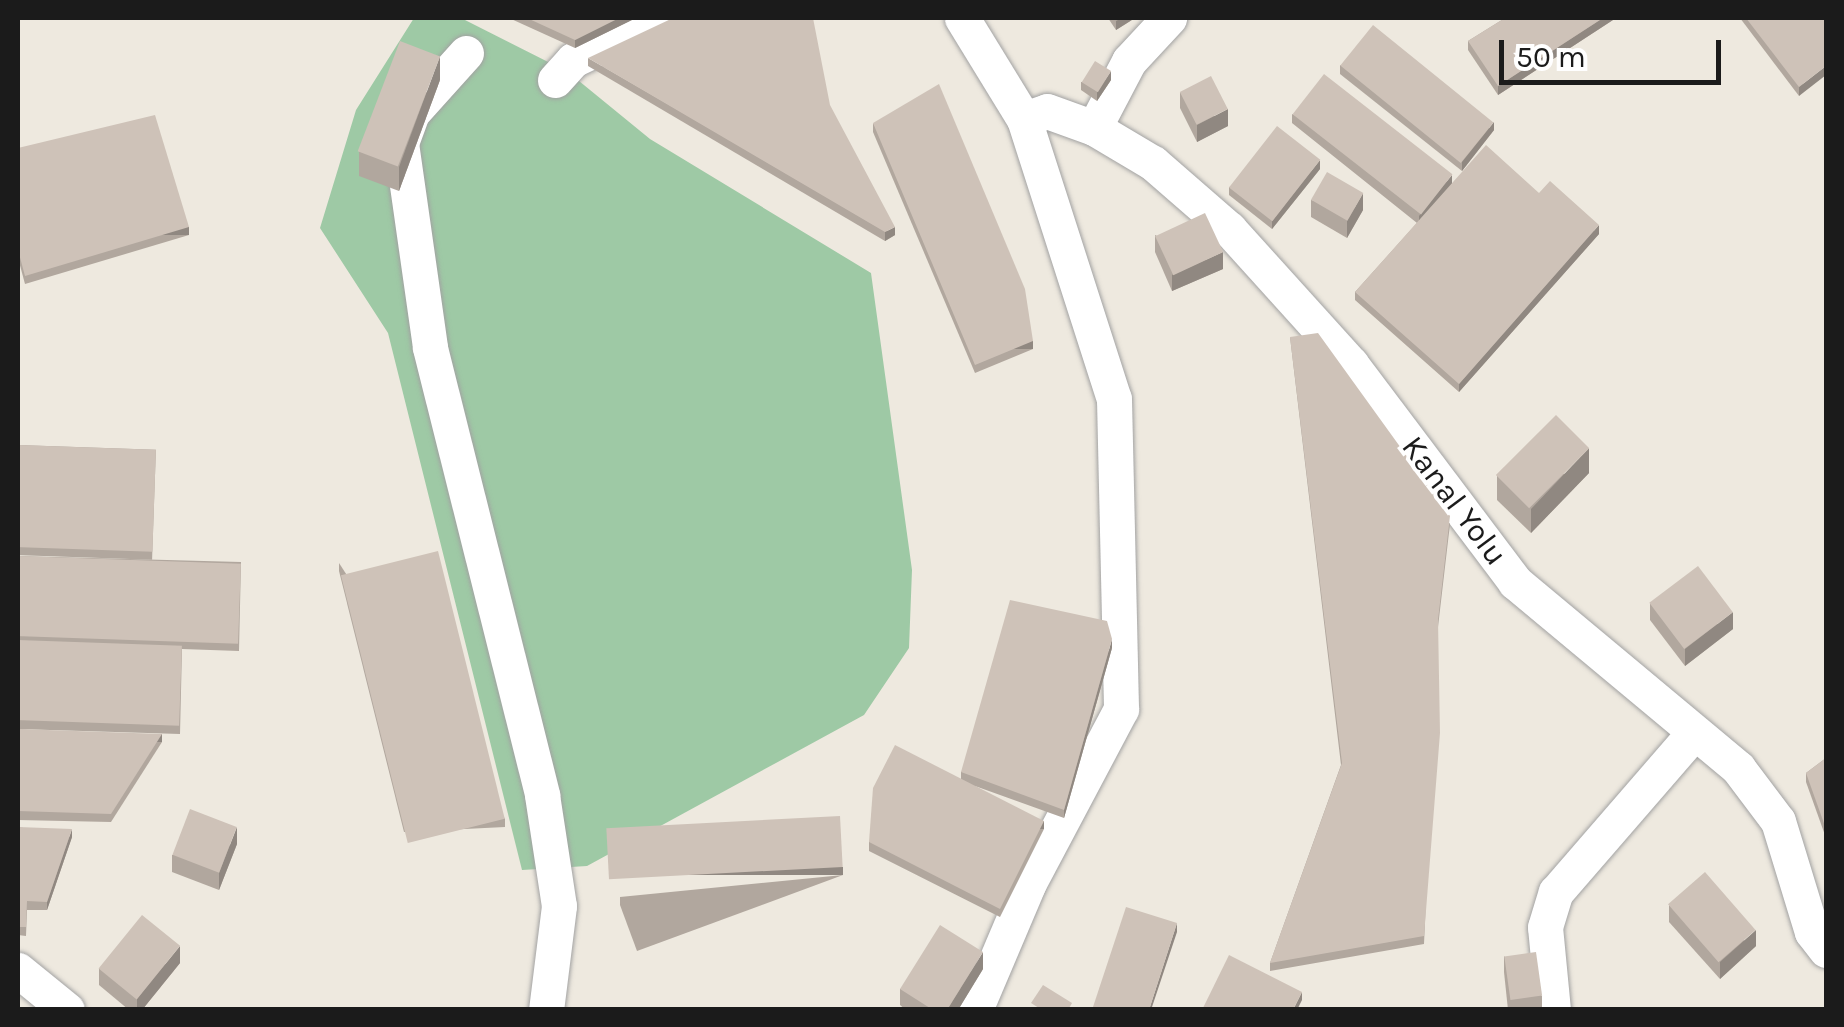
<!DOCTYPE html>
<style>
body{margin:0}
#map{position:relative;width:1844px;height:1027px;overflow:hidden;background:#eee9df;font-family:Karla,sans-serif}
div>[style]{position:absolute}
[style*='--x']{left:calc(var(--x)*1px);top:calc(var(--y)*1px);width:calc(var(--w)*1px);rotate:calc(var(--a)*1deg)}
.cemetery>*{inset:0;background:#9ec9a5}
.roads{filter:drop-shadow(0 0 2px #a2a2a2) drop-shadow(0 0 2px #a2a2a2)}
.minor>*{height:35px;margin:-17.5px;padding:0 17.5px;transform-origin:17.5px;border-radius:17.5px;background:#fff}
.wall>*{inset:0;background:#b1a79e;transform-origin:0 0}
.shaded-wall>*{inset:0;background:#908881;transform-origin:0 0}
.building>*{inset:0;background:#cec2b8;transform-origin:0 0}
span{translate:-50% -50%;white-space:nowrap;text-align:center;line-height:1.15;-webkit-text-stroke:8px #fff;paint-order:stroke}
.street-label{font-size:32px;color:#1b1b1b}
.frame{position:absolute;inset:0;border:20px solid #1b1b1b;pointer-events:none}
.scale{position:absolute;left:1499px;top:40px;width:222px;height:45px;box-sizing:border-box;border:5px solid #1b1b1b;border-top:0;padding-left:12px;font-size:30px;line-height:35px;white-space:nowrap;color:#1b1b1b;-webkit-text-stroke:8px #fff;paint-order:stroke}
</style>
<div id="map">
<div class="cemetery">
<div style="clip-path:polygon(414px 18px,461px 18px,568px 72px,650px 139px,871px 273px,912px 570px,909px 648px,864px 715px,587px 866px,522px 870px,388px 333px,320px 228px,356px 110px)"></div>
</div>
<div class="roads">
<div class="minor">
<div style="--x:962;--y:18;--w:119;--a:58.5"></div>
<div style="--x:1024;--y:119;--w:294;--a:72.2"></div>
<div style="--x:1114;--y:399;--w:310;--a:88.7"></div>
<div style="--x:1121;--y:709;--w:199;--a:117.9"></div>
<div style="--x:1028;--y:885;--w:136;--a:113"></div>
<div style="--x:466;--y:53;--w:81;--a:132"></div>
<div style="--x:412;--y:113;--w:32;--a:110"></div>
<div style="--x:401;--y:143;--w:207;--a:81.9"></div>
<div style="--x:430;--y:348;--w:461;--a:75.9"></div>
<div style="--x:542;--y:795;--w:112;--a:81.3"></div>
<div style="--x:559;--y:906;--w:105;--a:97.1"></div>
<div style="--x:555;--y:80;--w:27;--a:-48"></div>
<div style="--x:573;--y:60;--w:98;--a:-25.5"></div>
<div style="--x:1024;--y:119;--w:24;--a:-19"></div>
<div style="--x:1047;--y:111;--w:50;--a:19.9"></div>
<div style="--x:1094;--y:128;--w:69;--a:30.7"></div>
<div style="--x:1153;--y:163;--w:101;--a:41"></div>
<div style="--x:1229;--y:229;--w:182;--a:47.9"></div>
<div style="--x:1351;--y:364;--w:273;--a:53"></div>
<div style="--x:1515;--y:582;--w:290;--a:39.8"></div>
<div style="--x:1738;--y:768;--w:66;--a:53"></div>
<div style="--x:1778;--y:821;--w:116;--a:73"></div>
<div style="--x:1812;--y:932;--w:23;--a:52"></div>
<div style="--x:1094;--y:128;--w:76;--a:-62.4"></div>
<div style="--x:1129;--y:61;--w:59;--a:-47.1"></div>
<div style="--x:18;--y:970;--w:63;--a:39.2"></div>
<div style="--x:1553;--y:1010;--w:83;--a:-95.5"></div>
<div style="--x:1545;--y:927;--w:37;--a:-73"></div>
<div style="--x:1556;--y:892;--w:209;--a:-49.1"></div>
</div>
</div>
<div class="wall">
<div style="clip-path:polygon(509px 18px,636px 18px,575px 48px)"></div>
<div style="clip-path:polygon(1108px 18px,1135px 18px,1116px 30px)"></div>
<div style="clip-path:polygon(1505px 18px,1616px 18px,1498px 95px,1468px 50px,1468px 41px)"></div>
<div style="clip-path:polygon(1740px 18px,1826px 18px,1799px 96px)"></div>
<div style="clip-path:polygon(588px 58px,895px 235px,885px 241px,588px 66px)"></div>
<div style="clip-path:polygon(1340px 65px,1494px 130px,1462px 171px,1340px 74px)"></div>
<div style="clip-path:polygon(440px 80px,399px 191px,359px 176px,359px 152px)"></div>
<div style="clip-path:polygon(1111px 80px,1097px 101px,1081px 90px,1081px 82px)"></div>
<div style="clip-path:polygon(1180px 92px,1228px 126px,1197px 142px,1180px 108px)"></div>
<div style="clip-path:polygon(1292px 114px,1452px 184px,1539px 193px,1599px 234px,1459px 392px,1355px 300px,1355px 292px,1417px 223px,1292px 123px)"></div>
<div style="clip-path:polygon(873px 123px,1033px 349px,975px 373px,873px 132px)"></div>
<div style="clip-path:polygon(18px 148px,189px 235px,25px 284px,18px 258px)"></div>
<div style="clip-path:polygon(1320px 169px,1272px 229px,1229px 195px,1229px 187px)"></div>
<div style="clip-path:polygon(1311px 200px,1363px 210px,1347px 238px,1311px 217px)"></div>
<div style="clip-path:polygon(1155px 235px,1223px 269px,1172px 291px,1155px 252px)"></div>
<div style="clip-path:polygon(1290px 337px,1450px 524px,1438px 627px,1424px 944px,1270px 971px,1270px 963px,1341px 765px)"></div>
<div style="left:18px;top:445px;width:138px;height:110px;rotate:2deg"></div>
<div style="clip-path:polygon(1589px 473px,1531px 533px,1497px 500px,1497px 476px)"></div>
<div style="clip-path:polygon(18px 556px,241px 562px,239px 651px,182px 649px,180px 734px,18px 729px)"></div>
<div style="clip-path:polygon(339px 563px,505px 819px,505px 827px,404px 832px,339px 571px)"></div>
<div style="clip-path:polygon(1650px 603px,1733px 629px,1685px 666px,1650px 620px)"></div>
<div style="clip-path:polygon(1112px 648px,1064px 818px,975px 786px,1044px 829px,1000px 917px,869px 851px,869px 842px,961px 779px,961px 772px)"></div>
<div style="clip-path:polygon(18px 729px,162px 742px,111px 822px,18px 820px)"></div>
<div style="clip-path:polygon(1826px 758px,1826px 838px,1806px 782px,1806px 773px)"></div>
<div style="clip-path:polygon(18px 827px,72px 837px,47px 910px,27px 910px,26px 936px,18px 935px)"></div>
<div style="clip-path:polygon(237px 844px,219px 890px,172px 872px,172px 855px)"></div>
<div style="clip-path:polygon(843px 875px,637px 951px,620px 905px,620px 897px)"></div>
<div style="clip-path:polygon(1669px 905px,1756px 946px,1720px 979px,1669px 922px)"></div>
<div style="clip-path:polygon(1504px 956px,1542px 996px,1542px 1010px,1508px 1010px,1504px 972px)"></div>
<div style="clip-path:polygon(180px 963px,142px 1010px,129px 1010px,99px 985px,99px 969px)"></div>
<div style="clip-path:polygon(983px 969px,958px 1010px,906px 1010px,900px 1005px,900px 989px)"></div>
</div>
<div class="shaded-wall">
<div style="clip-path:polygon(619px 18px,636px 18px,575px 48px,575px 40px)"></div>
<div style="clip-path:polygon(1122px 18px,1135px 18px,1116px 30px,1116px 21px)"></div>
<div style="clip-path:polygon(1603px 18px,1616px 18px,1498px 95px,1498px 86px)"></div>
<div style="clip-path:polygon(440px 56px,440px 80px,399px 191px,399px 167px)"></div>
<div style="clip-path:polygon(1826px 66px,1826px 75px,1799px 96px,1799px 87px)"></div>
<div style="clip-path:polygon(1111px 71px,1111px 80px,1097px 101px,1097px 92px)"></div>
<div style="clip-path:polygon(1228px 109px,1228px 126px,1197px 142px,1197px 125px)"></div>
<div style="clip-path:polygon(1494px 122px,1494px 130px,1462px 171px,1462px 162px)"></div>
<div style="clip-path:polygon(1320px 160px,1320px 169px,1272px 229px,1272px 221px)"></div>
<div style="clip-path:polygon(1452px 175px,1452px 184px,1419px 225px,1419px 216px)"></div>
<div style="clip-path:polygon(1363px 193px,1363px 210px,1347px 238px,1347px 221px)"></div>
<div style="clip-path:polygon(1599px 225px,1599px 234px,1459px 392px,1459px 384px)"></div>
<div style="left:189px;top:227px;width:8px;height:171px;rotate:90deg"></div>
<div style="clip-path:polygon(895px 227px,895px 235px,885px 241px,885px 232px)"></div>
<div style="clip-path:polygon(1223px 252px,1223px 269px,1172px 291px,1172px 275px)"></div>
<div style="left:1033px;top:341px;width:8px;height:63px;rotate:90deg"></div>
<div style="clip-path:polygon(1589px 448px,1589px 473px,1531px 533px,1531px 509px)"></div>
<div style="clip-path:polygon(1733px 612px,1733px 629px,1685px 666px,1685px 649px)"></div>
<div style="clip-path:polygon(1112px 639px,1112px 648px,1064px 818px,1064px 810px)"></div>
<div style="left:162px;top:734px;width:8px;height:95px;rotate:90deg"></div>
<div style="left:1044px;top:821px;width:8px;height:98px;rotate:90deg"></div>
<div style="clip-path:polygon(237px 827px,237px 844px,219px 890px,219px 873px)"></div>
<div style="clip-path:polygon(72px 829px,72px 837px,47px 910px,47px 902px)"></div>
<div style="left:843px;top:867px;width:8px;height:219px;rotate:90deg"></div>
<div style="clip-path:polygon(1177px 923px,1177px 932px,1151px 1010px,1149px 1010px)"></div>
<div style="clip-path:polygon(1756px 930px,1756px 946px,1720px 979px,1720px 962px)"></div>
<div style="clip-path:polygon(180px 946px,180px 963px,142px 1010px,137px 1010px,137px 999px)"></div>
<div style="clip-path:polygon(983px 952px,983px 969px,958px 1010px,947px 1010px)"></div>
<div style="clip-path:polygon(1302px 992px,1302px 1000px,1297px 1010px,1293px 1010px)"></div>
</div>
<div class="building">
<div style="clip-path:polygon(527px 18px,619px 18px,575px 40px)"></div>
<div style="clip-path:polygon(673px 18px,813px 18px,830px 105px,895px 227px,885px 232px,588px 58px)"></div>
<div style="clip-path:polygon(1505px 18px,1603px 18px,1498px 86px,1468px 41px)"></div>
<div style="clip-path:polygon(1746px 18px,1826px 18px,1826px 66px,1799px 87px)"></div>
<div style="left:1373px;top:25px;width:155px;height:52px;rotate:39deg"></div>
<div style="left:400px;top:41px;width:43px;height:118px;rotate:21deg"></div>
<div style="left:1095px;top:61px;width:19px;height:25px;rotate:32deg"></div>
<div style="left:1324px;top:74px;width:163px;height:51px;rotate:38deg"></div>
<div style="left:1211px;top:76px;width:37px;height:35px;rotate:63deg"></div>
<div style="clip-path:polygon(939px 84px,1025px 289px,1033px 341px,975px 365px,873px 123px)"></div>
<div style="clip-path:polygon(155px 115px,189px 227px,25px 276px,18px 250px,18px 148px)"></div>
<div style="left:1277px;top:126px;width:55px;height:78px;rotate:38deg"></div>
<div style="clip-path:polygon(1486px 145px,1539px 193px,1550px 181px,1599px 225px,1459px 384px,1355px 292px)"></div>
<div style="left:1327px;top:172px;width:42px;height:32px;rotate:30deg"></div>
<div style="left:1205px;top:213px;width:43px;height:55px;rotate:65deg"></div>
<div style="clip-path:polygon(1318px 333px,1450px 516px,1438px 620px,1440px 733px,1424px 936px,1270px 963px,1342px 763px,1290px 337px)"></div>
<div style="left:1556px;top:415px;width:47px;height:85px;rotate:45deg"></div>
<div style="left:18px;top:445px;width:138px;height:102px;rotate:2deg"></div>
<div style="left:438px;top:551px;width:276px;height:100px;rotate:76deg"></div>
<div style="left:18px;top:556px;width:223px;height:80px;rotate:2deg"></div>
<div style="left:1698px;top:566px;width:58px;height:61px;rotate:53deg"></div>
<div style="clip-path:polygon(1010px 600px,1107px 621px,1112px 639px,1064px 810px,961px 772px)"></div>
<div style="left:18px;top:640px;width:164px;height:80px;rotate:2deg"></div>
<div style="clip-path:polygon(18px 729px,162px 734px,111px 814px,18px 811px)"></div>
<div style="clip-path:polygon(895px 745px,1044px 821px,1000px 909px,869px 842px,873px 788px)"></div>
<div style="clip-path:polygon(1826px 758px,1826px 829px,1806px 773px)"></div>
<div style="left:190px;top:809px;width:50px;height:49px;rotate:21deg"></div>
<div style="left:840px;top:816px;width:51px;height:234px;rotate:87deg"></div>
<div style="clip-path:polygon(18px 827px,72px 829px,47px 902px,27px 901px,26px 927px,18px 927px)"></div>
<div style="left:1705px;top:872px;width:77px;height:49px;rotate:49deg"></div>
<div style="clip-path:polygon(1126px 907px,1177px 923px,1149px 1010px,1092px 1010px)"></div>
<div style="left:142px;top:915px;width:49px;height:69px;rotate:39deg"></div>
<div style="clip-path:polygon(940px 925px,983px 952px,947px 1010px,933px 1010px,900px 989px)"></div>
<div style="left:1536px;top:952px;width:44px;height:32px;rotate:82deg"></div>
<div style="clip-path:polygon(1229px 955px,1302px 992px,1293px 1010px,1202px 1010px)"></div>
<div style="clip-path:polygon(1043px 985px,1072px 1003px,1068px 1010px,1042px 1010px,1031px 1003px)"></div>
</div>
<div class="street-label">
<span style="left:1454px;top:501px;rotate:53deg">Kanal Yolu</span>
</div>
<div class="frame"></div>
<div class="scale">50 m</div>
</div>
